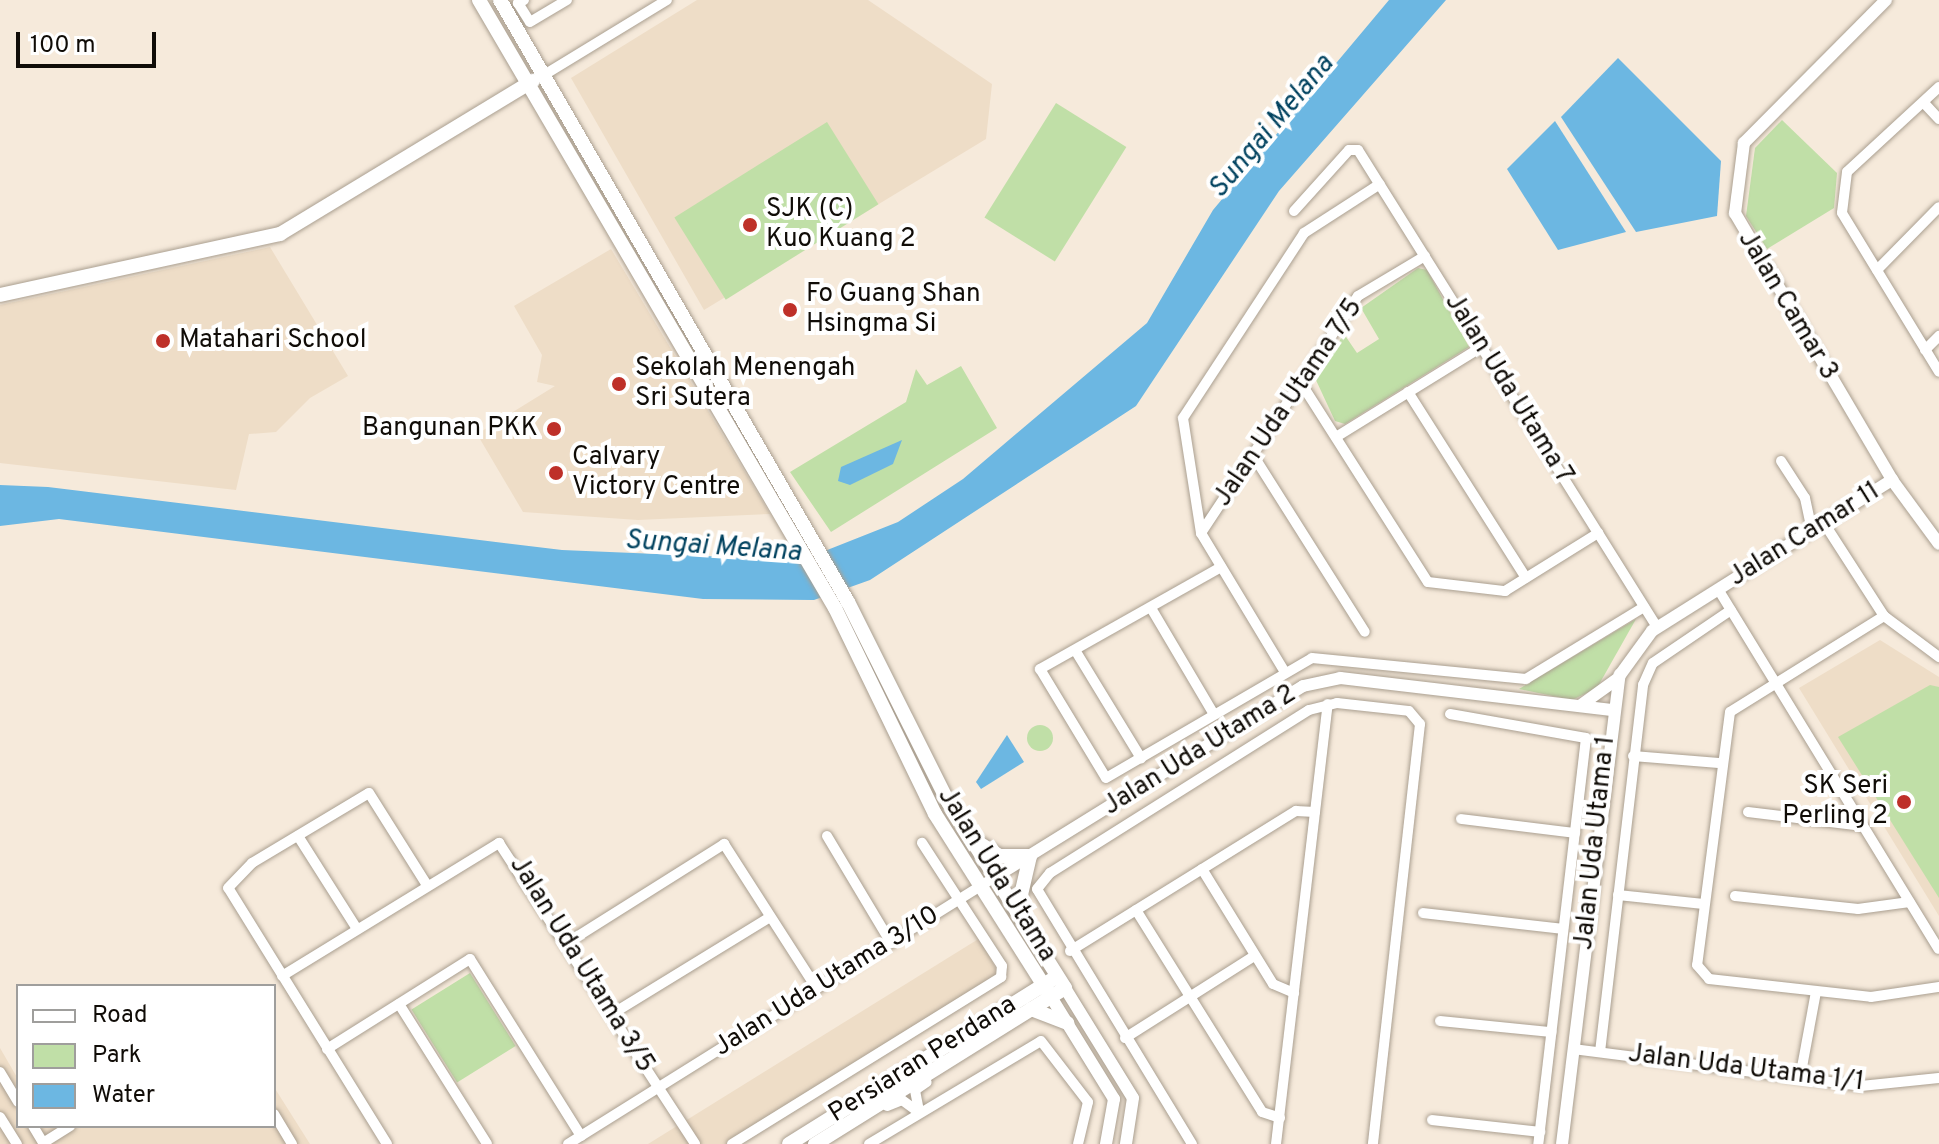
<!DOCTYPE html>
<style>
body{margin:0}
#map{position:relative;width:1939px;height:1144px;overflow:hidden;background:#f6eadb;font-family:Overpass,sans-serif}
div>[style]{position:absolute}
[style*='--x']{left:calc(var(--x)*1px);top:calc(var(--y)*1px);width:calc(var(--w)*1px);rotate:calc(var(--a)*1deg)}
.built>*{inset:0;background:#eeddc7}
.green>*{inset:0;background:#c0dfa7;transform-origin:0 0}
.round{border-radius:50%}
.water>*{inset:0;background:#6cb7e2}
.roads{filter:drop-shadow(0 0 2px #aa9f90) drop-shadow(0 0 2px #aa9f90)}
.minor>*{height:10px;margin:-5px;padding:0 5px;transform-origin:5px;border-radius:5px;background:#fff}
.tertiary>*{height:12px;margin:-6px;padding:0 6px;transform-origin:6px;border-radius:6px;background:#fff}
.secondary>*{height:14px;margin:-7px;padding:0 7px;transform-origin:7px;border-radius:7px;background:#fff}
.dots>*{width:22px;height:22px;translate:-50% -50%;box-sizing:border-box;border:4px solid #fff;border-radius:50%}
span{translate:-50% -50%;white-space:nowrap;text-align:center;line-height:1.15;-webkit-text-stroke:8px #fff;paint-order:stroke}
.poi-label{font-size:26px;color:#100c07}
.left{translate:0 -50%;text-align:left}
.right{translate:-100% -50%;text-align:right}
.street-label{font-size:26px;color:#100c07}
.water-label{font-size:28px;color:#01425f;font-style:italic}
.legend{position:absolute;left:16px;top:984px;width:260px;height:144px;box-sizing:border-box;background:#fff;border:2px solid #9f9e9c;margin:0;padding:10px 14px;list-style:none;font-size:24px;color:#100c07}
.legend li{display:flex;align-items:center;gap:16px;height:40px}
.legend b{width:40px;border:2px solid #9f9e9c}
.scale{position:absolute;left:16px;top:32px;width:140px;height:36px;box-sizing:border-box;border:4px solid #100c07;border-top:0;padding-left:10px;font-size:24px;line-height:28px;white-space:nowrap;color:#100c07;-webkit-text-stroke:6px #fff;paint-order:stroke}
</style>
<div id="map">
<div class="built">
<div style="clip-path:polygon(697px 0,868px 0,992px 84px,986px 139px,704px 310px,571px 78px)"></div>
<div style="clip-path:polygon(270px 247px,348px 376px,310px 398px,276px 432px,249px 434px,236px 490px,0 463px,0 305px)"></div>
<div style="clip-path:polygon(611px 249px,770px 514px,638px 520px,523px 512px,477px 434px,555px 386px,537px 382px,542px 355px,514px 306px)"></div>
<div style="clip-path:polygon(1880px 640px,1939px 677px,1939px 916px,1799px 688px)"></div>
<div style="clip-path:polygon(980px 938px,999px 975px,726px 1144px,648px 1144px)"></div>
<div style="clip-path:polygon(0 1048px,18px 1079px,18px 1126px,274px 1126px,274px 1087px,310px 1144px,0 1144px)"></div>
</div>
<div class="green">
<div style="left:1056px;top:103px;width:83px;height:135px;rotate:32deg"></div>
<div style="clip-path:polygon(1782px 120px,1837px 173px,1834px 208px,1767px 249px,1746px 216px,1755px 148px)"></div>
<div style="left:827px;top:122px;width:97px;height:180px;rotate:58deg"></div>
<div style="clip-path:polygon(1418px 268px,1427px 270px,1469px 347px,1345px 424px,1335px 421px,1315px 378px,1344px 334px,1357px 353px,1379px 339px,1361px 308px)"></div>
<div style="clip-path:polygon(961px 366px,997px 428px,831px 532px,790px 472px,906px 402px,916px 369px,927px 385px)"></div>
<div style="clip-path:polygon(1636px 619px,1597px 688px,1572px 700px,1519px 689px)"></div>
<div style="clip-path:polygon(1930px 685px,1939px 687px,1939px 898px,1838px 737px)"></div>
<div class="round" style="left:1027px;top:725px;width:26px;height:26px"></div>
<div style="left:470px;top:973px;width:86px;height:69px;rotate:58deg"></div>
</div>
<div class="water">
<div style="clip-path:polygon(1389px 0,1446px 0,1279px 191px,1136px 406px,870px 580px,814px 600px,703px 599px,59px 519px,0 526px,0 485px,48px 487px,562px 550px,802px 560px,898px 522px,963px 479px,1147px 323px,1213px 210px)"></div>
<div style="clip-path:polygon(1618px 58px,1721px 161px,1717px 216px,1636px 232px,1561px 117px)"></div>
<div style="clip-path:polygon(1555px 121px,1626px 232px,1558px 250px,1507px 169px)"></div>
<div style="clip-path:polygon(902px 440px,893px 464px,850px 485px,838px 481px,841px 467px)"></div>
<div style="clip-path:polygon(1007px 735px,1024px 762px,981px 789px,976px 782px)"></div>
</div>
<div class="roads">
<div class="minor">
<div style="--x:524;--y:0;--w:7;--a:153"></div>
<div style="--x:518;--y:3;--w:22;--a:58"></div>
<div style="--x:530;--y:22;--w:43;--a:-30.7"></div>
<div style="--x:544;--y:75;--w:144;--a:-31.4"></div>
<div style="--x:1939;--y:87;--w:125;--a:137.3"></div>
<div style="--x:1847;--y:172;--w:41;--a:97"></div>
<div style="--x:1842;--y:213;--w:186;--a:58.6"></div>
<div style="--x:1924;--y:103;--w:22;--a:47"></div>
<div style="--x:1294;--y:211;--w:82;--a:-48"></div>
<div style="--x:1349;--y:150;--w:9;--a:0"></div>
<div style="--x:1358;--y:150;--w:563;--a:57.92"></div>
<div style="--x:1877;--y:270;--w:88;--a:-45.5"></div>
<div style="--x:1925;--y:350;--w:20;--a:-45"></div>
<div style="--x:1301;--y:383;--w:236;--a:57.5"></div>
<div style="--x:1428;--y:582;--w:78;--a:6.7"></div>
<div style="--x:1505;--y:591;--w:110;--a:-31.9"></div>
<div style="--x:1408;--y:392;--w:220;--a:57.6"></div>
<div style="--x:1336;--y:437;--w:172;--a:-31.7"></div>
<div style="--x:1253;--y:455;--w:209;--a:57.7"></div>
<div style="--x:1781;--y:461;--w:44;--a:57"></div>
<div style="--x:1805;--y:498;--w:33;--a:78"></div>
<div style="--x:1824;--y:523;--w:111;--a:57.2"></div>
<div style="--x:1884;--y:616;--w:69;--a:36.7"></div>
<div style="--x:1201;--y:533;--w:284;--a:-56.5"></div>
<div style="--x:1358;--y:296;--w:78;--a:-30.8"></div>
<div style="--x:1221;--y:567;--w:208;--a:150.6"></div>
<div style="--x:1040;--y:669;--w:127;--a:58.8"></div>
<div style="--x:1106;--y:778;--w:238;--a:-30.2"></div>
<div style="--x:1312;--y:658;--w:215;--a:5.6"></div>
<div style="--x:1526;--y:679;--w:138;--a:-31.4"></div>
<div style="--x:1718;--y:589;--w:422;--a:58.5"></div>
<div style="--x:1151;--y:608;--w:120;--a:59.4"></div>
<div style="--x:1884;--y:616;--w:181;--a:148.1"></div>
<div style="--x:1730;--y:712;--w:255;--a:97.4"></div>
<div style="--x:1697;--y:965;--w:18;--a:49"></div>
<div style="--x:1709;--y:979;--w:163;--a:6.3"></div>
<div style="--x:1871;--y:997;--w:69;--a:-8.4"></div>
<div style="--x:1075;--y:650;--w:127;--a:58.6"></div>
<div style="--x:1283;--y:669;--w:159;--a:-121.1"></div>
<div style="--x:1201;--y:533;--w:116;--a:-98.9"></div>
<div style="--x:1183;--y:418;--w:221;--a:-56.8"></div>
<div style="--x:1304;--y:233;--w:90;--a:-32.8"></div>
<div style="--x:1450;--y:714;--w:138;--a:10"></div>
<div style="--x:1586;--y:738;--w:409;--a:96.7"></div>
<div style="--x:1633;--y:756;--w:86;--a:4.7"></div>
<div style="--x:1748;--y:812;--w:116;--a:6.9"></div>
<div style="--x:1461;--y:819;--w:115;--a:7"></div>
<div style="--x:298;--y:836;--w:110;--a:57.6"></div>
<div style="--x:827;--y:836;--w:125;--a:59.1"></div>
<div style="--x:1202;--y:869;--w:135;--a:58.3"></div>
<div style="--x:1273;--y:984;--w:23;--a:23"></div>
<div style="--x:1618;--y:895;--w:86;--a:6"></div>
<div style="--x:1735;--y:896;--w:124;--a:6"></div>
<div style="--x:1858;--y:909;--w:52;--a:-7.7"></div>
<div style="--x:1136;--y:910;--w:238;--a:58"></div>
<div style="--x:1262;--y:1112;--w:19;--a:18"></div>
<div style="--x:1423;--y:913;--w:141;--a:6.5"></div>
<div style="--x:567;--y:943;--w:186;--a:-32.2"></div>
<div style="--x:724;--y:844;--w:172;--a:57.3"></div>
<div style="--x:1070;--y:951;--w:266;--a:-31.8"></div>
<div style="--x:1296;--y:811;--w:19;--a:3"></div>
<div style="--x:282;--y:976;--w:255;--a:-31.5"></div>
<div style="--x:499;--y:843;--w:359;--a:56.9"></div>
<div style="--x:399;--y:1004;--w:165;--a:57.8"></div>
<div style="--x:612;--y:1014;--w:185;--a:-31.5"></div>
<div style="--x:1440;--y:1021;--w:112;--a:5.7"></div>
<div style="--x:1125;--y:1038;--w:153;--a:-32.4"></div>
<div style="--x:327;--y:1049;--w:169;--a:-32.2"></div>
<div style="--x:470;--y:959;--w:209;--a:57.9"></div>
<div style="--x:1573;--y:1049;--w:290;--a:7.3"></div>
<div style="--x:1861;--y:1086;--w:78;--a:-5.9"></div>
<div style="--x:1600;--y:1052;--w:370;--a:-83.3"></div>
<div style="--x:1643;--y:685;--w:24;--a:-66"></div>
<div style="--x:1653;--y:663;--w:94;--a:-34.2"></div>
<div style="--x:0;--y:1072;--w:35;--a:59"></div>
<div style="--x:1800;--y:1078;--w:87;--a:-79.5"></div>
<div style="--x:887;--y:1106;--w:16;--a:-22"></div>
<div style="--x:902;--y:1100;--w:22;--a:36"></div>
<div style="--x:919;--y:1111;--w:21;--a:-101"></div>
<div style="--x:915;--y:1090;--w:14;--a:-34"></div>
<div style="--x:274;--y:1114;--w:35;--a:59"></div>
<div style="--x:0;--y:1117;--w:32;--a:58"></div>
<div style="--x:1432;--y:1120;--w:109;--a:6.3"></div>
<div style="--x:33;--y:1126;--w:21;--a:59"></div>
<div style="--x:43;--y:1143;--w:32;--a:-32"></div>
<div style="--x:387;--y:1144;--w:301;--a:-121.8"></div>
<div style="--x:228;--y:888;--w:35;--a:-46"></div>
<div style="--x:252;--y:863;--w:136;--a:-30.9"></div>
<div style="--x:369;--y:793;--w:109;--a:57.8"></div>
<div style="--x:568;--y:1144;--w:504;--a:-32.02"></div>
<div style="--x:732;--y:1144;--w:317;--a:-31.8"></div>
<div style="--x:1001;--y:977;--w:11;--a:-85"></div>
<div style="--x:1002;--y:966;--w:147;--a:-123"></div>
<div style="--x:869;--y:1144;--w:200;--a:-30.9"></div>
<div style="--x:1041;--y:1041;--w:77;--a:52.4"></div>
<div style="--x:1088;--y:1102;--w:43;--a:103.4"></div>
<div style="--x:1192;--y:1144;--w:298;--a:-121.3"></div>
<div style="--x:1037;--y:889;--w:21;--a:-51"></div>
<div style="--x:1050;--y:873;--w:306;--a:-32.2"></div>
<div style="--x:1309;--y:710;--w:29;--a:-14"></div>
<div style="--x:1337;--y:703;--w:72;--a:6.3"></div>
<div style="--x:1409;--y:711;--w:17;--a:50"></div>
<div style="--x:1420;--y:724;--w:423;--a:96.4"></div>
<div style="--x:1276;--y:1144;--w:443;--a:-83.3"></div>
</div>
<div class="tertiary">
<div style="--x:1886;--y:0;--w:202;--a:134.8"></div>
<div style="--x:1744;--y:143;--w:71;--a:97.3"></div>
<div style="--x:1735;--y:213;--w:310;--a:59.5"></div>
<div style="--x:1892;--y:480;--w:79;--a:53.7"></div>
<div style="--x:1581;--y:705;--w:44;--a:-35.8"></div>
<div style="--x:995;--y:877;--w:362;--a:-31.8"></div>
<div style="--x:1303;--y:686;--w:38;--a:-12"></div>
<div style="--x:1340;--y:678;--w:274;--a:6.7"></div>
<div style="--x:1065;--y:988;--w:129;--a:58.3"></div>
<div style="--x:1133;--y:1098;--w:47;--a:98.7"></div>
<div style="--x:1051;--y:997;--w:120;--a:58.3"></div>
<div style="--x:1114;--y:1099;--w:46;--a:100.1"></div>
<div style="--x:1562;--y:1144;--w:473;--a:-83"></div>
<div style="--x:1620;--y:675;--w:54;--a:-54"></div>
<div style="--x:1652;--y:631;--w:284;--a:-32.2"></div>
</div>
<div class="secondary">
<div style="--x:479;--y:0;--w:705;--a:59.65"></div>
<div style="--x:835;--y:608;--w:229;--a:64.1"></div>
<div style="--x:935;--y:814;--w:217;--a:57.6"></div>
<div style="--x:500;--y:0;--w:695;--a:59.97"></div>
<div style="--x:848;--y:602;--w:224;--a:63.4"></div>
<div style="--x:948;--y:802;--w:220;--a:57.8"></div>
<div style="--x:1065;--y:988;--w:295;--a:148"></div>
<div style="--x:0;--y:295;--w:287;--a:-12.3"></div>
<div style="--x:280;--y:234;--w:296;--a:-31.2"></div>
<div style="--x:977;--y:842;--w:26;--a:32"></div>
<div style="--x:999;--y:856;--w:31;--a:0"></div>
<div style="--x:1017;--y:912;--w:57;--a:-76.9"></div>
<div style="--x:1031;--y:1009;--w:39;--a:21"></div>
<div style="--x:789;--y:1144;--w:309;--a:-32"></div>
</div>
</div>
<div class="dots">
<div style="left:750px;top:225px;background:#be3029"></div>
<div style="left:790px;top:310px;background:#be3029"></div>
<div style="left:163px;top:341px;background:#be3029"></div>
<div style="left:619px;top:384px;background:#be3029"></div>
<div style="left:554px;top:429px;background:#be3029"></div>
<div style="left:556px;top:473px;background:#be3029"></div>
<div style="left:1904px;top:802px;background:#be3029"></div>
</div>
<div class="poi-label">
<span class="left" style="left:766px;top:225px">SJK (C)<br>Kuo Kuang 2</span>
<span class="left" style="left:806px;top:310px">Fo Guang Shan<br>Hsingma Si</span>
<span class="left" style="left:179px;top:341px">Matahari School</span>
<span class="left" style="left:635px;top:384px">Sekolah Menengah<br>Sri Sutera</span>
<span class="right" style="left:538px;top:429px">Bangunan PKK</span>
<span class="left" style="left:572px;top:473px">Calvary<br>Victory Centre</span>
<span class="right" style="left:1888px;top:802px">SK Seri<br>Perling 2</span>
</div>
<div class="street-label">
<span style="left:1787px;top:306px;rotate:59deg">Jalan Camar 3</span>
<span style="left:1508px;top:389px;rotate:58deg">Jalan Uda Utama 7</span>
<span style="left:1289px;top:403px;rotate:-56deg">Jalan Uda Utama 7/5</span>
<span style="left:1805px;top:535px;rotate:-32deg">Jalan Camar 11</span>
<span style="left:1200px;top:751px;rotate:-32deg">Jalan Uda Utama 2</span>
<span style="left:1596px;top:843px;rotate:-84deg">Jalan Uda Utama 1</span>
<span style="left:996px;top:875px;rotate:58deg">Jalan Uda Utama</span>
<span style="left:581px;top:965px;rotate:58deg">Jalan Uda Utama 3/5</span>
<span style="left:827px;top:982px;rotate:-32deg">Jalan Uda Utama 3/10</span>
<span style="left:923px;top:1060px;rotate:-32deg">Persiaran Perdana</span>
<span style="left:1746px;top:1069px;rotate:7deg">Jalan Uda Utama 1/1</span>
</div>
<div class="water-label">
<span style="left:1272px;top:127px;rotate:-50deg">Sungai Melana</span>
<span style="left:713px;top:547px;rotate:4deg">Sungai Melana</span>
</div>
<ul class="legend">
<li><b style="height:10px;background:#fff"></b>Road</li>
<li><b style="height:22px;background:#c0dfa7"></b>Park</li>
<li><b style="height:22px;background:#6cb7e2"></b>Water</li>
</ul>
<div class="scale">100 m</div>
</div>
